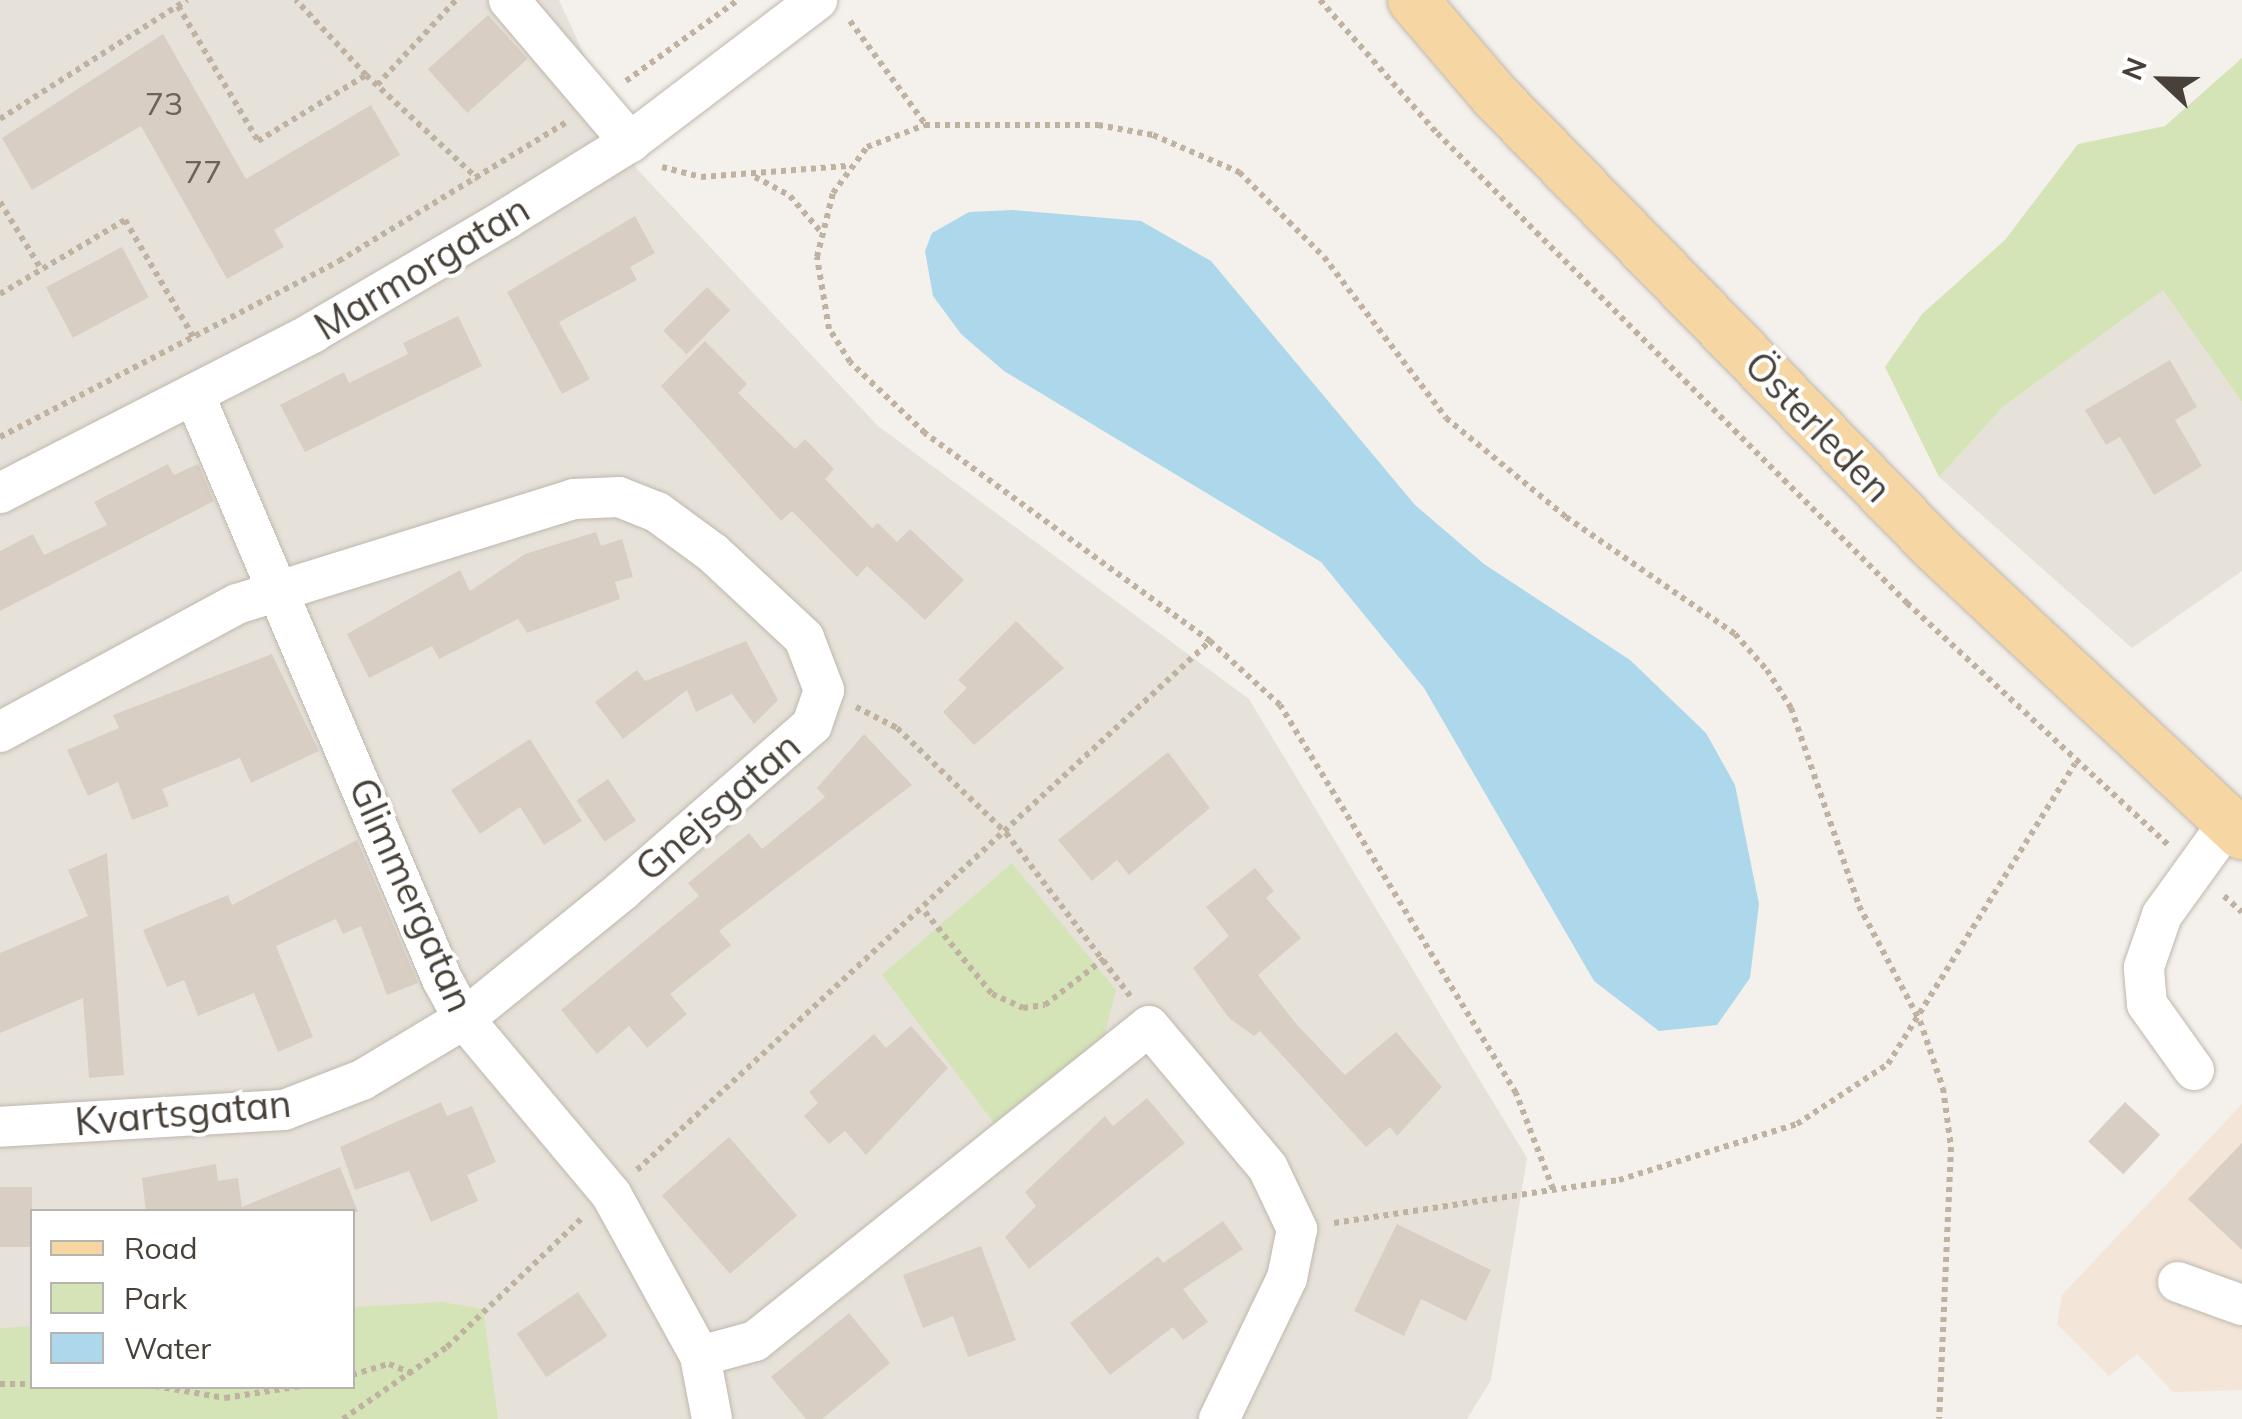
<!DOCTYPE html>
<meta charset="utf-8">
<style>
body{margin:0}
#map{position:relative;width:2242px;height:1419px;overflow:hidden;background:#f4f0eb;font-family:Mulish,sans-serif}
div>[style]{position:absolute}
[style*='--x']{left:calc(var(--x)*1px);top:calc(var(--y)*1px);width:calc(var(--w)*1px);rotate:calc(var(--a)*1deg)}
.residential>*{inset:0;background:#e7e2d9}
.commercial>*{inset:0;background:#f3e6d8}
.green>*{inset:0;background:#d4e4b7}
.water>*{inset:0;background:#add7eb}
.building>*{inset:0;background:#d8cec4;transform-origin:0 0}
.path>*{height:6px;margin-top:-3px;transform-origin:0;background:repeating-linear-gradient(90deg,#bfb2a0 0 5px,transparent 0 10px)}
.roads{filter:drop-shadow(0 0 2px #bfb7ae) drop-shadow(0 0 2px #bfb7ae)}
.minor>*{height:40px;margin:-20px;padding:0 20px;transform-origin:20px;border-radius:20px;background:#fff}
.major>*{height:50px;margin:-25px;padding:0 25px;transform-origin:25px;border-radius:25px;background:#f6d6a2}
span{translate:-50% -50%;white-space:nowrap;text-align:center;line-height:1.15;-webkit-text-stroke:8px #fff;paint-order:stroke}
.number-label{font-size:32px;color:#6c645c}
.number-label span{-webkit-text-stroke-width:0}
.street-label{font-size:38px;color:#484139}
.legend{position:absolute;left:30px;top:1209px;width:325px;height:180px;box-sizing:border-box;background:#fff;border:2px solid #b6b3b0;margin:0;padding:12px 18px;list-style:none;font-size:30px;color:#484139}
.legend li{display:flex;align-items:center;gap:20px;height:50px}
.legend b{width:50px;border:2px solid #b6b3b0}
.north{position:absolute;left:2112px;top:30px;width:100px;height:100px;-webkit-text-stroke:8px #fff;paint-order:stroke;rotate:292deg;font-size:28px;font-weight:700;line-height:40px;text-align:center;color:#484139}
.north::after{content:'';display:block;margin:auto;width:35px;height:45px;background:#484139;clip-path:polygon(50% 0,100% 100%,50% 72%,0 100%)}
</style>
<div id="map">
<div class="residential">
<div style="clip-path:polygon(evenodd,0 0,559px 0,637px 169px,878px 426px,1249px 699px,1527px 1158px,1491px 1380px,1467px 1419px,0 1419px,0 0,32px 1212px,352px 1212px,352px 1386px,32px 1386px,32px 1212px)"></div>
<div style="clip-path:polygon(2163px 289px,2242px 402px,2242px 571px,2132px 648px,1939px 477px,2004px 406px)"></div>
</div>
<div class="commercial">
<div style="clip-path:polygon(2242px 1104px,2242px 1390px,2173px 1392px,2137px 1354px,2109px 1376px,2057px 1324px,2062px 1295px)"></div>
</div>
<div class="green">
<div style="clip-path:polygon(2242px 58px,2242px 402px,2163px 290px,2004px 406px,1939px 477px,1885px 367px,1922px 314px,2005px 240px,2078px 144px,2165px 126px)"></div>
<div style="clip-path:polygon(1012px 863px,1116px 990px,1104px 1037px,994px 1123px,882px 975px)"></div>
<div style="clip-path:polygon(442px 1302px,483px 1309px,498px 1419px,0 1419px,0 1328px,32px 1326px,32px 1386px,352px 1386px,353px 1307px)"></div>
</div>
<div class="water">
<div style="clip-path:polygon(1013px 210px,1141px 221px,1211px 261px,1415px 505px,1484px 564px,1630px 660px,1706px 733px,1735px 785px,1759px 904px,1750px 978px,1717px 1025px,1659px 1031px,1594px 981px,1424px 688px,1321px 562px,1004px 371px,961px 334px,933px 296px,925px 251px,932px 233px,969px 212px)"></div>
</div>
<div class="building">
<div style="left:488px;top:15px;width:59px;height:81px;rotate:48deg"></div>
<div style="clip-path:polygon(163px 34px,246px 179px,371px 105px,400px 155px,274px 230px,284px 247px,227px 279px,141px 126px,32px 190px,2px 138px)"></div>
<div style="clip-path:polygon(635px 216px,655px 253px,630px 267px,637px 280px,559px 322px,590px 379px,562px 394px,507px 292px)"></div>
<div style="left:122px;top:247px;width:57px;height:86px;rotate:62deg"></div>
<div style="left:707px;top:287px;width:33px;height:62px;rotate:45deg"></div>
<div style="clip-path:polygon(458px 316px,482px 366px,305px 452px,280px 405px,344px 372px,349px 383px,408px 354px,403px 343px)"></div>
<div style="clip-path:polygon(705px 341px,747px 384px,738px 393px,795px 449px,805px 439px,834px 469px,825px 479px,872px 528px,878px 523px,897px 542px,910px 529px,964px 580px,925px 620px,867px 566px,857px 577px,792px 511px,781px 521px,661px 386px)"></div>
<div style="clip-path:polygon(2170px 360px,2197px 407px,2175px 420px,2202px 466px,2154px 495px,2120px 437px,2106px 445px,2085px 410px)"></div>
<div style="clip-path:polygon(168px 464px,174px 475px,198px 464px,214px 501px,0 611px,0 551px,33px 534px,44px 555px,107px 525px,94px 502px)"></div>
<div style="clip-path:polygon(596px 532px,601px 546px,622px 539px,633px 577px,615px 582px,620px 599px,527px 633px,518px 619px,439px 659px,432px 646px,369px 678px,347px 634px,460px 570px,470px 591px,525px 554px)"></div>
<div style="clip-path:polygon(1016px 621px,1064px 668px,974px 745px,943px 712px,967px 688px,958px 680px)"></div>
<div style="clip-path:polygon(746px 641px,778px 700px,754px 724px,732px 694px,696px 712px,687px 690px,623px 739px,595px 702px,637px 670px,645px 681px)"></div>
<div style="clip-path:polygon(272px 654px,319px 751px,251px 783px,240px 758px,162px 789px,169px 806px,132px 820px,118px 782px,88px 796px,67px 750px,119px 728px,113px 715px)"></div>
<div style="clip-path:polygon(864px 734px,912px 785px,719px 931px,731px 945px,670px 994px,687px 1014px,647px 1048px,629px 1026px,597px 1054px,561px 1010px,699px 896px,688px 883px,749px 833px,762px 849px,825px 797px,817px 788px)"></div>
<div style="clip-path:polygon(530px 739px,582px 821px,544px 845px,520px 807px,480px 834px,451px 790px)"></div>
<div style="clip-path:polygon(1168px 752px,1210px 808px,1129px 875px,1117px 860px,1092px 881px,1058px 840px)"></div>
<div style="left:608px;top:779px;width:50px;height:38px;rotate:56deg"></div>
<div style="clip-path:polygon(357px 840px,418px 983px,387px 995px,361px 926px,343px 934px,336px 919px,276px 946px,313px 1037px,278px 1052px,254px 993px,198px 1016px,184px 980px,167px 987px,143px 930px,228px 895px,232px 905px)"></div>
<div style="clip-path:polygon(107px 853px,124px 1075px,89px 1078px,83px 998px,0 1033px,0 953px,88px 916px,68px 870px)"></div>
<div style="clip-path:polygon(1255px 868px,1274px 891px,1266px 898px,1301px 938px,1258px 975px,1297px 1025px,1345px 1075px,1396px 1032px,1442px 1087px,1397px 1136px,1390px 1127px,1366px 1147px,1260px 1031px,1254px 1036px,1229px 1018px,1193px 968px,1229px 936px,1206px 907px)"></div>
<div style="clip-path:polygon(911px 1026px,948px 1068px,866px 1155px,845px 1131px,829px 1144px,804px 1116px,818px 1103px,809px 1092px,874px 1034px,886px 1048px)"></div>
<div style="clip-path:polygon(1147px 1098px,1185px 1143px,1029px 1269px,1005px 1237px,1036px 1206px,1025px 1192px,1105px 1116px,1113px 1126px)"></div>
<div style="clip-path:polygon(441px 1102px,447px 1116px,472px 1106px,496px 1162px,467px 1175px,478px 1201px,431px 1222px,409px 1171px,355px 1190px,340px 1147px)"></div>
<div style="left:2125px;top:1102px;width:48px;height:54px;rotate:43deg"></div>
<div style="left:729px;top:1137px;width:104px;height:89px;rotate:49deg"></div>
<div style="clip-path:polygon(2242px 1143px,2242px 1250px,2188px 1199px)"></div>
<div style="clip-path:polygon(216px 1164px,218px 1181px,238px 1178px,242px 1207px,340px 1167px,358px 1212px,146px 1212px,142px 1178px)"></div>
<div style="left:32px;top:1187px;width:60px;height:32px;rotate:90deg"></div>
<div style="clip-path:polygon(1223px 1221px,1243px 1249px,1183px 1289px,1208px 1322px,1183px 1340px,1173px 1327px,1110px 1375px,1070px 1323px,1158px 1256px,1163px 1263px)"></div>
<div style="clip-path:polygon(1397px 1224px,1491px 1270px,1466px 1321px,1421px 1299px,1404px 1336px,1354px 1311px)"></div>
<div style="clip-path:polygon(981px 1246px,1016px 1340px,968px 1357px,953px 1316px,923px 1328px,903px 1275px)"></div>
<div style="left:578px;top:1292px;width:53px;height:74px;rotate:56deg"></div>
<div style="clip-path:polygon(849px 1313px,890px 1363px,822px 1419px,806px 1419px,771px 1377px)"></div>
</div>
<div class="path">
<div style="--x:1320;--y:0;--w:177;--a:48.7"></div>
<div style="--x:1437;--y:133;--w:665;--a:45"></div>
<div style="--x:1907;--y:603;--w:355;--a:42.8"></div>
<div style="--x:178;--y:6;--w:157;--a:59.3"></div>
<div style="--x:258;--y:141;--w:127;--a:-31.4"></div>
<div style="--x:366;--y:75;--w:103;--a:-133"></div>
<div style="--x:850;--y:21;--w:127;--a:53.9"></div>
<div style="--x:366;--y:75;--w:153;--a:42.9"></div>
<div style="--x:626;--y:81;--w:138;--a:-35.9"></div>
<div style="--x:377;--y:85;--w:116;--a:-47.1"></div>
<div style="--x:0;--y:119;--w:222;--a:-32.5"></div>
<div style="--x:662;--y:167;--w:40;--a:14.4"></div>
<div style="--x:701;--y:177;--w:146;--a:-4.3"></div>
<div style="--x:755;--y:177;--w:40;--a:28"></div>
<div style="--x:790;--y:196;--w:48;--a:49.3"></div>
<div style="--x:0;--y:202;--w:79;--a:58.5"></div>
<div style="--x:0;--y:294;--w:145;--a:-30.6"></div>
<div style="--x:125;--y:220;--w:137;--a:59.7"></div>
<div style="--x:0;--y:437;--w:382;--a:-27.4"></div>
<div style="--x:339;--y:261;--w:267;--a:-31.4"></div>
<div style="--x:856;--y:707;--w:46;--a:27.1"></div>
<div style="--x:897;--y:728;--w:151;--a:43.9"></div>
<div style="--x:1006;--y:833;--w:205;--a:52.7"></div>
<div style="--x:2224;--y:896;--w:24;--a:42"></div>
<div style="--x:925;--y:912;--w:106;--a:50.7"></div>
<div style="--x:992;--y:994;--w:34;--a:24"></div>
<div style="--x:1023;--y:1008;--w:22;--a:-8"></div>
<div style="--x:1045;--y:1005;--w:76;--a:-38.1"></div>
<div style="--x:637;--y:1170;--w:780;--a:-42.71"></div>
<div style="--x:1553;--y:1189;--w:103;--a:-111.1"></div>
<div style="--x:1516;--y:1093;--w:454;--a:-121.3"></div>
<div style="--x:1280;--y:705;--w:95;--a:-137.6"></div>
<div style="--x:1210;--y:641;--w:353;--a:-143.9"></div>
<div style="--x:925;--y:433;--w:103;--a:-136.6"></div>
<div style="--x:850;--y:362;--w:39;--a:-122"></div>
<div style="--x:829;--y:329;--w:73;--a:-99.5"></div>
<div style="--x:817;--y:257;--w:66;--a:-76"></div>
<div style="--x:833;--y:193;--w:57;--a:-53.5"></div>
<div style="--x:867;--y:147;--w:62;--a:-20.8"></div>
<div style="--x:925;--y:125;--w:173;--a:0"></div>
<div style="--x:1098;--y:125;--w:56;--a:10.3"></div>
<div style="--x:1153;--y:135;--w:94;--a:23.3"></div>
<div style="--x:1239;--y:172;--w:120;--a:45"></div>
<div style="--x:1324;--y:257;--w:202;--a:52.8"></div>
<div style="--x:1446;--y:418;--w:156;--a:39.5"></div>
<div style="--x:1566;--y:517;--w:206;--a:34.7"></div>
<div style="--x:1735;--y:634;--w:48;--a:48.4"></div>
<div style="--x:1767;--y:670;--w:45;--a:57.7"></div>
<div style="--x:1791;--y:708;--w:209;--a:71"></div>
<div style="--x:1859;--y:906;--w:130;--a:62.1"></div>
<div style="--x:1920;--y:1021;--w:71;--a:71.1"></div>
<div style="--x:1943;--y:1088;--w:60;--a:82.3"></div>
<div style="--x:1951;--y:1147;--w:272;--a:92.5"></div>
<div style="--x:1334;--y:1223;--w:288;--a:-8.6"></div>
<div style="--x:1619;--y:1180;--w:187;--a:-17.5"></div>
<div style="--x:1797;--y:1124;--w:109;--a:-33.4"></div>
<div style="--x:1888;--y:1064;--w:354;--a:-58.1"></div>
<div style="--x:352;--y:1375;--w:39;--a:-17"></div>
<div style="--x:389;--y:1364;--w:27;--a:22"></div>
<div style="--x:0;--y:1384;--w:32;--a:0"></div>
<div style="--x:155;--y:1386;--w:71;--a:9.7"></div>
<div style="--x:225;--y:1398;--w:77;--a:-9"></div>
<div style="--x:343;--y:1419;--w:126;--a:-34.7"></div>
<div style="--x:447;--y:1347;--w:187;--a:-43.7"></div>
</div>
<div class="roads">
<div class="minor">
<div style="--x:509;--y:0;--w:187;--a:49.6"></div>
<div style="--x:194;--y:394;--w:635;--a:67.03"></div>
<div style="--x:442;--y:979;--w:46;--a:61.2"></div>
<div style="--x:464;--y:1019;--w:229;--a:50"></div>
<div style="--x:611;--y:1194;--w:185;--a:61.2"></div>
<div style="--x:700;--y:1356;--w:57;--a:-15.3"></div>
<div style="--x:755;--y:1341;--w:504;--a:-38.64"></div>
<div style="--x:1149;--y:1026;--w:185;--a:50"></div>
<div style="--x:1268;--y:1168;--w:68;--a:64.6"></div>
<div style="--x:1297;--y:1229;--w:50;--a:101.5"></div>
<div style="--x:1287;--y:1278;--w:157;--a:115.7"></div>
<div style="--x:0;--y:493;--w:351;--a:-27.1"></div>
<div style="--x:312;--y:333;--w:225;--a:-30.4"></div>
<div style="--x:506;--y:219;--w:146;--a:-31.8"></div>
<div style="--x:630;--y:142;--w:235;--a:-37.2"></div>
<div style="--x:0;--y:732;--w:269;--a:-28.4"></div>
<div style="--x:237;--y:604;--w:353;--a:-17.3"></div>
<div style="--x:574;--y:499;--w:45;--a:-2.5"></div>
<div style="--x:619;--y:497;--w:41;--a:21.5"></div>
<div style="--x:657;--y:512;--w:69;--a:36.2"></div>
<div style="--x:713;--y:553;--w:125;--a:43"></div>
<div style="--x:804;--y:638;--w:56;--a:69"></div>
<div style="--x:824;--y:690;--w:37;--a:109"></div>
<div style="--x:812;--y:725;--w:252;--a:138.9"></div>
<div style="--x:622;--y:891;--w:203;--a:141"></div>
<div style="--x:464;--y:1019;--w:119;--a:149.1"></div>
<div style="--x:362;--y:1080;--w:84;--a:159"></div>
<div style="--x:284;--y:1110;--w:285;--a:176.6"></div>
<div style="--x:2194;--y:1070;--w:81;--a:-125.5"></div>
<div style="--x:2147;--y:1004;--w:37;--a:-95"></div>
<div style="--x:2144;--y:967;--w:55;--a:-70.9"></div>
<div style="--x:2162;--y:915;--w:115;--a:-54.2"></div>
<div style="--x:2178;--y:1282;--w:68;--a:19.8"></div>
<div style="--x:700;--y:1356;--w:64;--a:79.2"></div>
</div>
<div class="major">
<div style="--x:1413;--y:0;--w:126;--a:49.5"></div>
<div style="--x:1495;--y:96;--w:631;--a:45.71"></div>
<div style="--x:1936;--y:548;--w:419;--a:43.1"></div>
</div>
</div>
<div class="number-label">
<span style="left:164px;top:103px">73</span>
<span style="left:203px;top:171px">77</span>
</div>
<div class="street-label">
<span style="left:422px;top:268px;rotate:-31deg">Marmorgatan</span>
<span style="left:1818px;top:427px;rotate:46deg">Österleden</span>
<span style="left:718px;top:807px;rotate:-41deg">Gnejsgatan</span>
<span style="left:411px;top:895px;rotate:66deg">Glimmergatan</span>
<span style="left:183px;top:1113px;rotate:-5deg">Kvartsgatan</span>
</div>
<ul class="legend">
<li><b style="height:12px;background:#f6d6a2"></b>Road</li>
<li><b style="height:28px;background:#d4e4b7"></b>Park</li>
<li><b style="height:28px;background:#add7eb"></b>Water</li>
</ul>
<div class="north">N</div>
</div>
